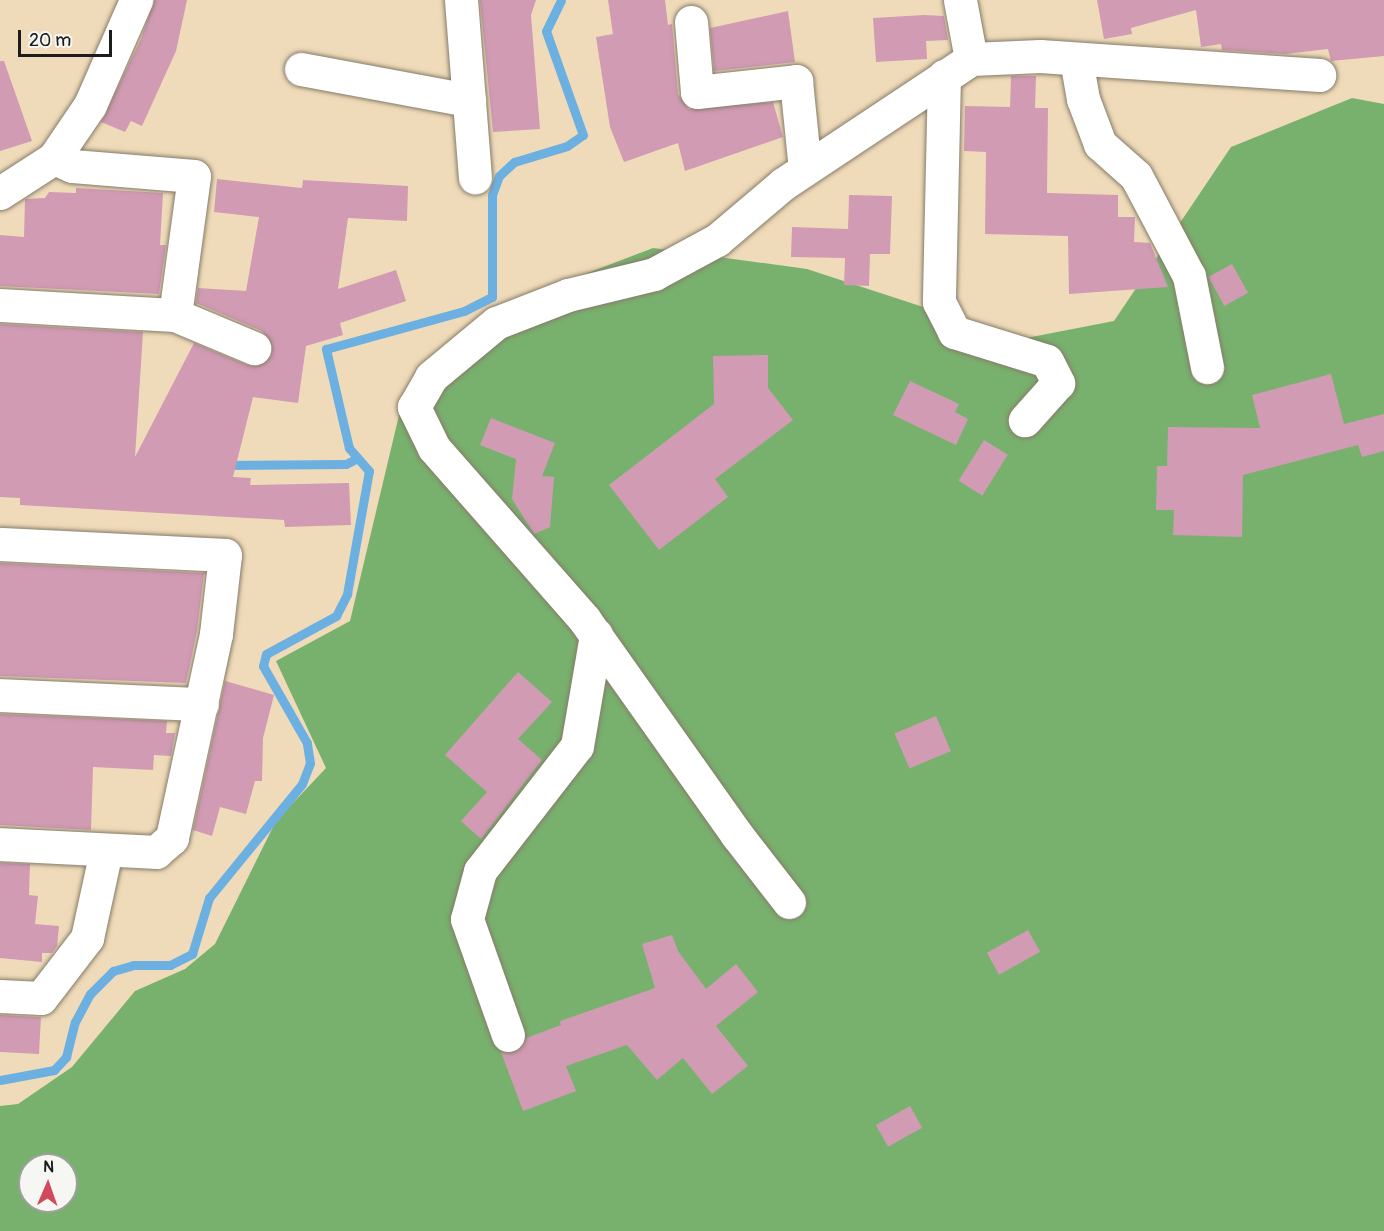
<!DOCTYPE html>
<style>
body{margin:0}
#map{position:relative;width:1384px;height:1231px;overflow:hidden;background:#efdbb9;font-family:Pangolin,sans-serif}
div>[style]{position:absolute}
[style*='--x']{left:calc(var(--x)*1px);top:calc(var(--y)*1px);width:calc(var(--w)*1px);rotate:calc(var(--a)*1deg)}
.forest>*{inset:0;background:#78b16e}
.stream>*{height:9px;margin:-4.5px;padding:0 4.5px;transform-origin:4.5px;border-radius:4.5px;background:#6cb0e1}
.building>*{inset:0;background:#d19bb4;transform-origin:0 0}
.roads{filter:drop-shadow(0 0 2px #867c6a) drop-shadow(0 0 2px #867c6a)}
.minor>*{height:33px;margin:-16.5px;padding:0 16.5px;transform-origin:16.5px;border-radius:16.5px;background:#fff}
span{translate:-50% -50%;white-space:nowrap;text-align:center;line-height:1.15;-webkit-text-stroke:4.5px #f6f6f2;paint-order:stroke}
.north{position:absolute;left:18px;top:1153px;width:60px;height:60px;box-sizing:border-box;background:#f6f6f2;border:2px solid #9f9f9c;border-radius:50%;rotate:2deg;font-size:16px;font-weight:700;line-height:24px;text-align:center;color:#1c1c1c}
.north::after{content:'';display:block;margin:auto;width:21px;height:27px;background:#d1495b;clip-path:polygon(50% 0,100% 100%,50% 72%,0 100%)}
.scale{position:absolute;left:18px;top:30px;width:94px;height:27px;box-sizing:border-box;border:3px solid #1c1c1c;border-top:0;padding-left:8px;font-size:18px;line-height:21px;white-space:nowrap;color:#1c1c1c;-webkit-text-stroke:4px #f6f6f2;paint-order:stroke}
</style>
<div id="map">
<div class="forest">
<div style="clip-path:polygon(evenodd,1352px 98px,1384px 104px,1384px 1231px,0 1231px,0 1106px,18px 1104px,72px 1067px,135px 991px,185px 969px,215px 944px,276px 821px,326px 768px,276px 661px,350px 621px,405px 390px,491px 310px,653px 248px,807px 269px,1021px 339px,1114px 321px,1231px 147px,1352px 98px,30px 1165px,66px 1165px,66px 1201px,30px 1201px,30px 1165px)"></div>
</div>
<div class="stream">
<div style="--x:224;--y:465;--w:122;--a:-0.5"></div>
<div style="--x:346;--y:464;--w:13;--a:-27"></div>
<div style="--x:0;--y:1080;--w:55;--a:-10.5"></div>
<div style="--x:54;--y:1070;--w:18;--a:-47"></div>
<div style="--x:66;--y:1057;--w:36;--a:-76"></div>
<div style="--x:75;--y:1022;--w:32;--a:-62"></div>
<div style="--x:90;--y:994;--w:33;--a:-45"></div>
<div style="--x:113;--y:971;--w:22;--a:-16"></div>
<div style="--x:134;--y:965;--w:36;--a:0"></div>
<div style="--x:170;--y:965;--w:25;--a:-27"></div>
<div style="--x:192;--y:954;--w:59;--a:-73.1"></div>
<div style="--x:209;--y:898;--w:147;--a:-50.8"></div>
<div style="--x:302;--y:784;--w:22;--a:-69"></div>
<div style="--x:310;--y:763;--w:20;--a:-99"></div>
<div style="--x:307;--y:743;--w:89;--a:-119.7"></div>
<div style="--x:263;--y:666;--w:12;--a:-76"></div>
<div style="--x:266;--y:654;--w:80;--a:-28.5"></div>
<div style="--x:336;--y:616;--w:25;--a:-63"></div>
<div style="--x:347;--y:594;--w:125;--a:-79.9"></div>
<div style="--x:369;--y:471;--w:30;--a:-131"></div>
<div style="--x:349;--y:448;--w:102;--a:-103.1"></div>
<div style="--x:326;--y:349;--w:143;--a:-15.4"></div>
<div style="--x:464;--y:311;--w:31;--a:-27"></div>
<div style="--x:492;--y:297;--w:102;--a:-90"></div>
<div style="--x:492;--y:195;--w:20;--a:-70"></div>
<div style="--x:499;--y:176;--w:21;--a:-43"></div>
<div style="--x:514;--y:162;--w:55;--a:-16.8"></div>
<div style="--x:567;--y:146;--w:19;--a:-35"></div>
<div style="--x:583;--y:135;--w:110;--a:-109.6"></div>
<div style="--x:546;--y:31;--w:34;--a:-64"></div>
</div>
<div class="building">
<div style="clip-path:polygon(154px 0,187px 0,176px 51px,142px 126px,131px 121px,125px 132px,101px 122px,141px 39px)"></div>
<div style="clip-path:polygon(480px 0,536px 0,531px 15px,540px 129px,493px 132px)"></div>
<div style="clip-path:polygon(608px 0,665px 0,668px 25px,672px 24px,678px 94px,689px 109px,773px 102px,783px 137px,685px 171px,678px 143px,624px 162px,610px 127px,596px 37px,613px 34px)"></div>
<div style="clip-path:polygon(1097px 0,1384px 0,1384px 56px,1331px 61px,1328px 49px,1285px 54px,1222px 50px,1221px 44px,1201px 47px,1196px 10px,1131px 28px,1132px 34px,1104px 39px)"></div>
<div style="clip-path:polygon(788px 11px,795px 62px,714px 71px,710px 28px)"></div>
<div style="clip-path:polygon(924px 15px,944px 16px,948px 40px,926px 41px,927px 59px,876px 62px,873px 18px)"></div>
<div style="clip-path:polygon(0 61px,4px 61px,32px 141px,0 151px)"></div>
<div style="clip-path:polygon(1011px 76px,1036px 76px,1035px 108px,1048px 108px,1047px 193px,1118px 195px,1118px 217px,1135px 217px,1134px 242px,1150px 243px,1168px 287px,1069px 294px,1068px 236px,985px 234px,986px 152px,964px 151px,965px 106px,1010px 107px)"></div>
<div style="clip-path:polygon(217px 179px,302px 188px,303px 180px,408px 186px,407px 221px,348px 218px,338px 289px,396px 270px,406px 301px,340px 323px,343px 335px,306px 346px,298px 403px,253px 397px,233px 477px,251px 478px,250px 485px,349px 483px,351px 525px,285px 527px,284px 520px,20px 505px,20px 498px,0 497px,0 324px,143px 332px,135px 457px,194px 343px,247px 365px,257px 366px,271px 356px,272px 345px,262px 331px,196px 303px,198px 288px,246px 291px,259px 217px,214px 212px)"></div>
<div style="clip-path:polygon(76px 188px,163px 193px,160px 245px,166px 245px,159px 294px,0 286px,0 235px,24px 237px,25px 199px,45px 198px,49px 192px,76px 193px)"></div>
<div style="clip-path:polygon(849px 195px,892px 196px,890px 254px,870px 254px,869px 286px,844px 285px,845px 258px,791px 257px,792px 227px,848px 229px)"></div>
<div style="left:1232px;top:264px;width:33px;height:27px;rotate:61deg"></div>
<div style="clip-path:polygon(768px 355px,768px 388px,793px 420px,715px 479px,728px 497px,659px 550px,609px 485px,714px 404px,713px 356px)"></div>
<div style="clip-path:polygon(1331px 374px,1344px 424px,1384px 414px,1384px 451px,1362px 457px,1358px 445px,1243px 475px,1242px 537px,1173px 535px,1174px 510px,1156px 510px,1157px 466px,1167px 466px,1168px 427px,1260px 428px,1252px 395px)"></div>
<div style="clip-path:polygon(910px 381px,959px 404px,955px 412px,968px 419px,956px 445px,893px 415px)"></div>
<div style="clip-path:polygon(491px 418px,555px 443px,542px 476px,554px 477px,550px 527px,534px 534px,512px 499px,516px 459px,480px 445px)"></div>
<div style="left:984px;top:440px;width:28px;height:48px;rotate:32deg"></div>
<div style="clip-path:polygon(0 563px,204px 573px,197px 631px,186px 683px,0 676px)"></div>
<div style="clip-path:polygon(518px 672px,552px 702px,518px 739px,542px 760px,481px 839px,461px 821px,487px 792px,445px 755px)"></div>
<div style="clip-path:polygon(225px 681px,274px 695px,263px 738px,262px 781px,255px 781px,246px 814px,220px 807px,212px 836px,193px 830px)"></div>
<div style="clip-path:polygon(0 714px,167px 721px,166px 733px,175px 733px,171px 756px,154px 755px,153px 770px,93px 767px,91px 830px,0 825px)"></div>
<div style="left:936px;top:716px;width:38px;height:45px;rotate:67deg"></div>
<div style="clip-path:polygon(0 863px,30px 864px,29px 895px,38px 896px,35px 924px,59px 926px,57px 946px,52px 953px,42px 953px,42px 962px,0 958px)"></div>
<div style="left:1028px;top:930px;width:25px;height:47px;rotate:61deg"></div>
<div style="clip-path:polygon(672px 935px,678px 951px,706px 989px,736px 964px,758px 992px,716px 1026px,748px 1066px,712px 1094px,683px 1058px,657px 1080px,627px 1045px,566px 1066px,576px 1091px,523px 1111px,501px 1052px,515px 1052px,526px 1038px,561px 1025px,560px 1021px,655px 988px,642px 944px)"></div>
<div style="left:0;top:1015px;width:41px;height:37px;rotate:3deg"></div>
<div style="left:910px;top:1106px;width:25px;height:39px;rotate:61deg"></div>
</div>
<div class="roads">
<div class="minor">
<div style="--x:461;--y:0;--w:178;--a:85.5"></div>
<div style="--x:691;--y:22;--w:70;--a:85.1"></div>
<div style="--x:697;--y:92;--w:100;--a:-6.3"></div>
<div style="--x:796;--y:81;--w:88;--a:84.2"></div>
<div style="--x:971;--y:59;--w:69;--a:-2.5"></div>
<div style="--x:1040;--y:56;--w:280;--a:3.9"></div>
<div style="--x:1076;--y:59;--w:41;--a:80.1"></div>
<div style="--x:1083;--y:99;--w:48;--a:69.3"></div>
<div style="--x:1100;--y:144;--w:48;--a:41.6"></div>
<div style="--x:1136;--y:176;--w:113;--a:62.1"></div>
<div style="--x:1189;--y:276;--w:93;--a:78.8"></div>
<div style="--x:301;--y:69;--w:171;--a:10.5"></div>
<div style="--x:944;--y:76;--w:226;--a:91.3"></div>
<div style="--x:939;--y:302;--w:34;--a:63"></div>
<div style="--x:954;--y:332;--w:97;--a:17.3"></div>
<div style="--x:1047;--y:361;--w:25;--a:63"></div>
<div style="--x:1058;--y:383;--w:50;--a:131.7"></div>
<div style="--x:0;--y:193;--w:64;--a:-32.9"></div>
<div style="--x:54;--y:158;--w:64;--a:-55.8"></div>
<div style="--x:90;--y:105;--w:115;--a:-66.3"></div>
<div style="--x:0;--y:305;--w:175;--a:3.3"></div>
<div style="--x:175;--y:315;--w:140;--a:-82.2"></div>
<div style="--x:194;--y:176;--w:122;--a:-175.3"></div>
<div style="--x:72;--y:166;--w:20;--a:-156"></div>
<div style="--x:175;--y:315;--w:86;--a:22.7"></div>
<div style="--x:0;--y:544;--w:225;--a:2.8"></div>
<div style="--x:225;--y:555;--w:80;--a:96.5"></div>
<div style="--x:216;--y:634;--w:209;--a:102.2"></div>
<div style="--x:172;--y:838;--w:21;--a:139"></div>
<div style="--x:156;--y:852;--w:156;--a:-177.1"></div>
<div style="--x:0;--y:695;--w:202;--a:2.6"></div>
<div style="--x:789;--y:902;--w:85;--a:-127.8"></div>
<div style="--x:737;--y:835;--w:263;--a:-125.3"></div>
<div style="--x:585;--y:620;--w:229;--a:-131.3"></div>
<div style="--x:434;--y:448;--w:46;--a:-116"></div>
<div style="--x:414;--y:407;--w:34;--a:-60"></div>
<div style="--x:431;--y:377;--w:85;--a:-39.7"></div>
<div style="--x:496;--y:323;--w:77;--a:-21.3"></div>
<div style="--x:568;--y:295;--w:89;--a:-13.7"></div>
<div style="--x:654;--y:274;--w:72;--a:-28.4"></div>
<div style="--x:717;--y:240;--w:87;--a:-40.3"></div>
<div style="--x:783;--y:184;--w:226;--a:-33.6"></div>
<div style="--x:971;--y:59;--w:60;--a:-100.6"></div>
<div style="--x:0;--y:996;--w:41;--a:2.8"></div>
<div style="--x:41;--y:998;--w:76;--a:-52.5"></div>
<div style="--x:87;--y:938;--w:89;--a:-77.7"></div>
<div style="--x:508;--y:1035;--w:123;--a:-109.5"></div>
<div style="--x:467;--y:919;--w:50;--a:-74.8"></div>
<div style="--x:480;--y:871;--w:158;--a:-52.2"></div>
<div style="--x:577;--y:746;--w:113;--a:-80.3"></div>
</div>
</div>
<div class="north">N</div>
<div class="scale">20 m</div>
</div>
